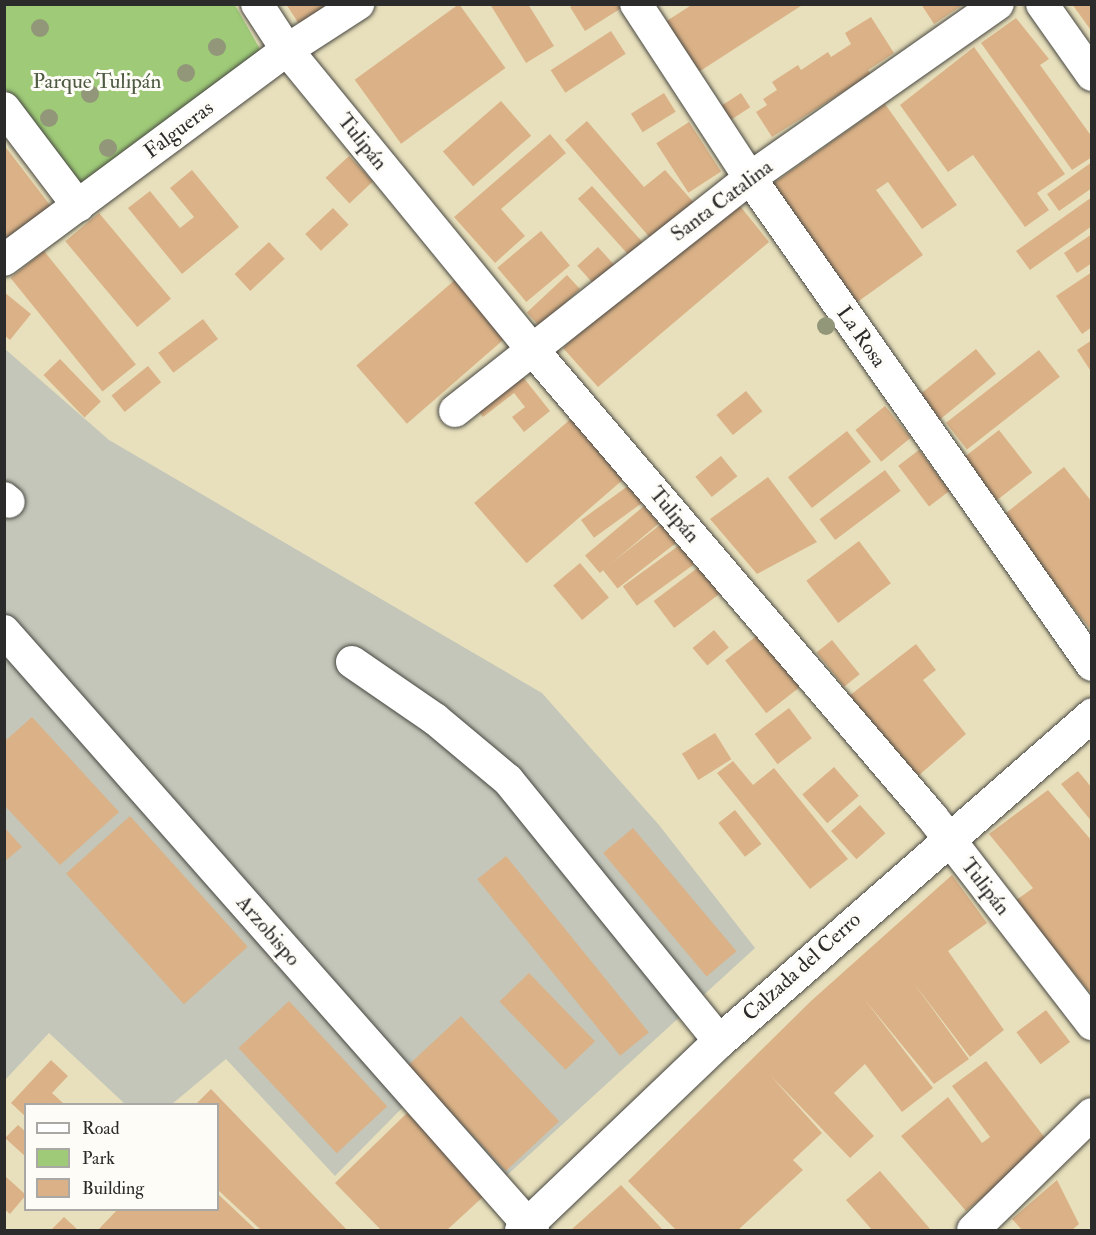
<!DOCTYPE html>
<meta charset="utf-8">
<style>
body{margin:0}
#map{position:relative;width:1096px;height:1235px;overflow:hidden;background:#e8e0bc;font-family:"IM FELL Double Pica",serif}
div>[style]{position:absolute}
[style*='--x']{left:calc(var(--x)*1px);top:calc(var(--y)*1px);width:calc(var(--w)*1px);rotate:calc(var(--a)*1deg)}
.industrial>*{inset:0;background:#c3c6b9}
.green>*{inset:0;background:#9fcb78}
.building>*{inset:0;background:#dbb287;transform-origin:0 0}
.roads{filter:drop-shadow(0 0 2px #474641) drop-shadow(0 0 2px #474641)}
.minor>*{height:32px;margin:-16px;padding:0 16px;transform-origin:16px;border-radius:16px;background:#fff}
.major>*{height:33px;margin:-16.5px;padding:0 16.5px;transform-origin:16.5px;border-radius:16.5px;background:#fff}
.trees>*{width:18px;height:18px;margin:-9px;border-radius:50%;background:#939779}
span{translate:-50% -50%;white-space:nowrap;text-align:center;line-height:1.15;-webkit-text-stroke:6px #fdfcf7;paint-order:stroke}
.park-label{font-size:21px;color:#4e5b42}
.street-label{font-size:21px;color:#2b2b2b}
.frame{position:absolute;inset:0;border:6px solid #2b2b2b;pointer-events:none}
.legend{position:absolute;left:24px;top:1103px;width:195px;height:108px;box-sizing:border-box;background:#fdfcf7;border:2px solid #a9a8a5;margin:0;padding:8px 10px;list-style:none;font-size:18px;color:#2b2b2b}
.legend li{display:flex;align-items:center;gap:12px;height:30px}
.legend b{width:30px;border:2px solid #a9a8a5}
</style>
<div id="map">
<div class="industrial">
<div style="clip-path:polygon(5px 349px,109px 440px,542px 693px,659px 825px,755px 948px,506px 1176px,405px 1105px,335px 1176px,226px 1059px,172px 1104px,125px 1104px,49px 1033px,5px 1080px)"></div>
</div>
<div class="green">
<div style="clip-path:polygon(5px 5px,235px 5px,260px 49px,251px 64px,91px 186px,77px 184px,5px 88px)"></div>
</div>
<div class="building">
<div style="clip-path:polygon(286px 4px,336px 4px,301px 27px)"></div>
<div style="left:459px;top:4px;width:79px;height:129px;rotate:54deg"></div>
<div style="clip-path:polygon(490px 4px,528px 4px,554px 46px,526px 63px)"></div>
<div style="clip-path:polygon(575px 4px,622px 4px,623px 7px,585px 31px,570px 7px)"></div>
<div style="clip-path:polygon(693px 4px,804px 4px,694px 75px,662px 24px)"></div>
<div style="clip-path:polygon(921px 4px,964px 4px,934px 24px)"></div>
<div style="clip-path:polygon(1072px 4px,1092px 4px,1092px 28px,1090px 29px)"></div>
<div style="clip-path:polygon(871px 17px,894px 53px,868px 70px,871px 74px,772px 137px,756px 112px,767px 105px,763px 99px,777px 90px,772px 82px,798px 65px,801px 70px,828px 52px,831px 57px,851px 44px,845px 33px)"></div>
<div style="clip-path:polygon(1016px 18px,1049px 59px,1040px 65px,1092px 137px,1092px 157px,1072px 170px,981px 43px)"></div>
<div style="left:611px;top:31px;width:27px;height:72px;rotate:57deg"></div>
<div style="clip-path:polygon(974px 47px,1065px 174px,1037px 193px,1049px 210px,1025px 227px,973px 155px,948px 172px,900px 105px)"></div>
<div style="left:664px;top:93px;width:22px;height:39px;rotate:58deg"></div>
<div style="left:741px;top:93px;width:17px;height:28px;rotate:57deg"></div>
<div style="left:501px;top:101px;width:46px;height:77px;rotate:49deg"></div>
<div style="clip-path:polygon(885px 104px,957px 205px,922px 229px,888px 182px,876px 190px,923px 255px,856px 303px,771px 185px)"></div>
<div style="clip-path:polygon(587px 121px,644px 187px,665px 170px,695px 204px,652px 240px,565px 140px)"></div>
<div style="left:689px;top:122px;width:59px;height:39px;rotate:57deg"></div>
<div style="clip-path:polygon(550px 134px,566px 153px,501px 209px,525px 236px,495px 263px,454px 217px)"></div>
<div style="clip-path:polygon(4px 145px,53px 209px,4px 244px)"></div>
<div style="left:349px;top:156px;width:35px;height:32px;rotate:47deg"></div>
<div style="clip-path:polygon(1092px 162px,1092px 188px,1059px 211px,1047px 194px)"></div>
<div style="clip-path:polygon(192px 170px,239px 227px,182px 274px,128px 208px,150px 191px,180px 228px,194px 217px,170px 188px)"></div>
<div style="left:592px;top:186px;width:81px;height:19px;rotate:48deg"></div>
<div style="clip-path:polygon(1092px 197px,1092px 226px,1030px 270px,1016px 251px)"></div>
<div style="clip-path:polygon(736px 201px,769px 242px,598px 387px,563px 348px,646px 273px)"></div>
<div style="left:333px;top:208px;width:23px;height:38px;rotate:47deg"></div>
<div style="left:99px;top:213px;width:112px;height:44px;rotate:50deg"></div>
<div style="left:541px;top:231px;width:45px;height:57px;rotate:50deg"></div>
<div style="clip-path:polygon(1092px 234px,1092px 263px,1077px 273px,1064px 253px)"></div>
<div style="left:269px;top:242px;width:23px;height:47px;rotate:47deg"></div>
<div style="left:598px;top:247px;width:24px;height:28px;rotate:48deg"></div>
<div style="left:44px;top:251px;width:146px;height:43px;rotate:51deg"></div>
<div style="clip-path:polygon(1092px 272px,1092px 327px,1082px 334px,1056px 296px)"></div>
<div style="left:567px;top:275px;width:19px;height:55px;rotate:47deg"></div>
<div style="left:456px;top:279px;width:77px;height:132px;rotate:49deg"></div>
<div style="clip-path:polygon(4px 292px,31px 314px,10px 340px,4px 335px)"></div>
<div style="left:203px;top:319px;width:25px;height:56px;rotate:53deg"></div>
<div style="clip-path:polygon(1092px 340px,1092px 373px,1077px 350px)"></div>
<div style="left:976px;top:349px;width:32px;height:72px;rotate:51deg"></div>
<div style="left:1039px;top:350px;width:34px;height:118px;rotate:52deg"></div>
<div style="left:60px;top:359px;width:59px;height:23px;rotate:46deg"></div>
<div style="left:148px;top:366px;width:21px;height:47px;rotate:51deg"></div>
<div style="clip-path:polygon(519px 372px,550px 411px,524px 432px,512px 417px,525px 407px,514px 393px,483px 417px,475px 406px)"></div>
<div style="left:746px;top:391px;width:26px;height:38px;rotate:51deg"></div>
<div style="left:885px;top:406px;width:41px;height:38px;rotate:51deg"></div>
<div style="left:573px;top:417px;width:80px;height:131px;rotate:49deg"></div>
<div style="left:999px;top:430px;width:54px;height:45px;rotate:52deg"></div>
<div style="left:847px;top:431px;width:39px;height:75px;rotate:52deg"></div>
<div style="left:919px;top:450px;width:51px;height:26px;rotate:53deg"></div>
<div style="left:721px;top:456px;width:26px;height:33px;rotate:51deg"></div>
<div style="clip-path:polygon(1064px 467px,1092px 502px,1092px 631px,1001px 517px)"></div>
<div style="left:885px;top:470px;width:26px;height:82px;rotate:53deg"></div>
<div style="clip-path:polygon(768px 477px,817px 542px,757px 574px,710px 519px)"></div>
<div style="left:632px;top:483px;width:22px;height:63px;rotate:54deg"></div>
<div style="left:644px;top:506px;width:23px;height:77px;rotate:50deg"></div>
<div style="left:665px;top:521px;width:24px;height:79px;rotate:52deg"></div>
<div style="left:859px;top:541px;width:53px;height:66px;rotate:53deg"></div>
<div style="left:681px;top:544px;width:24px;height:72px;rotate:54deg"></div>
<div style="left:580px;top:563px;width:45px;height:35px;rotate:50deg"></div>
<div style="left:700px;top:566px;width:34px;height:58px;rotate:53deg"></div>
<div style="left:714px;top:630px;width:23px;height:28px;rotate:50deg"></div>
<div style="left:759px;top:634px;width:67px;height:43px;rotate:52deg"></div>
<div style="left:832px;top:640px;width:44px;height:20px;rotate:51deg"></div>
<div style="clip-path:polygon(916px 644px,936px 670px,923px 680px,966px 734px,917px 777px,849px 696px)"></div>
<div style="left:789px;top:708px;width:38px;height:43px;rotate:53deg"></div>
<div style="clip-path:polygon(32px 717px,119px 812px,60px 865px,4px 805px,4px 742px)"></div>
<div style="left:715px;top:733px;width:31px;height:39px;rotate:58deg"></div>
<div style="clip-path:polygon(733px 761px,753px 785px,774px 768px,848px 859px,810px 889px,717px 773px)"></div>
<div style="left:834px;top:767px;width:38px;height:42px;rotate:49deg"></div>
<div style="clip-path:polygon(1078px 771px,1092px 788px,1092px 822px,1061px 784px)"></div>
<div style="clip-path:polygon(1048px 790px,1092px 841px,1092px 995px,1015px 901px,1033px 888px,989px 834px)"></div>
<div style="left:860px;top:805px;width:38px;height:39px;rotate:48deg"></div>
<div style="left:735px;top:810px;width:43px;height:21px;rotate:52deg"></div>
<div style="left:130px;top:816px;width:176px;height:86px;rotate:48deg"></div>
<div style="clip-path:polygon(4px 827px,22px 847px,4px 862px)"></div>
<div style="left:633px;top:828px;width:161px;height:39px;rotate:50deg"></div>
<div style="left:506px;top:856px;width:227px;height:37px;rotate:51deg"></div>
<div style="clip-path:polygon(952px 875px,987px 923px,948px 951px,1004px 1030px,970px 1057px,913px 982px,969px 1059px,934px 1084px,865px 1000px,933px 1088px,902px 1112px,865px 1064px,834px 1093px,874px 1136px,850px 1158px,770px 1075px,822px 1133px,793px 1160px,803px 1170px,738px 1230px,676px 1230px,628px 1181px,811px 1001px)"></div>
<div style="left:529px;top:973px;width:95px;height:41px;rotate:46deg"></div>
<div style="left:289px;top:1001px;width:144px;height:69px;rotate:47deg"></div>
<div style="left:1046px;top:1010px;width:40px;height:37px;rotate:53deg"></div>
<div style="left:461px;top:1016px;width:144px;height:73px;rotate:47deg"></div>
<div style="clip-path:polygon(51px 1060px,68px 1076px,52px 1093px,64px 1104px,26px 1104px,26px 1117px,11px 1103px)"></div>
<div style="clip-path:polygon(986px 1061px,1045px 1138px,1008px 1177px,966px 1211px,901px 1136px,948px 1097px,982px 1143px,990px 1137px,952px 1086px)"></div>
<div style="clip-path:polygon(211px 1089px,347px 1230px,261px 1230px,218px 1190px,218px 1104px,196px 1104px)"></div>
<div style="clip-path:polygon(407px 1113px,485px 1195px,447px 1230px,381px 1230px,335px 1183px)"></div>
<div style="clip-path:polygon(18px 1125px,26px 1132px,26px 1157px,5px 1138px)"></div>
<div style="clip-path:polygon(880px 1171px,931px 1230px,872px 1230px,846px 1200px)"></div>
<div style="clip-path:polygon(4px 1175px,26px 1195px,10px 1214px,4px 1209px)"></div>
<div style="clip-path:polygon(1057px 1180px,1079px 1224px,1072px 1230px,1022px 1230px,1012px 1219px)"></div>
<div style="clip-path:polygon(621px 1185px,663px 1230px,571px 1230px)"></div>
<div style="clip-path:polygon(218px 1194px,256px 1230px,98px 1230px,117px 1210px,218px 1210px)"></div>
<div style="clip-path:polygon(64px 1217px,78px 1230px,51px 1230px)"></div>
</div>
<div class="roads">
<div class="minor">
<div style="--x:257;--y:4;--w:55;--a:56.9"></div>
<div style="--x:287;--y:50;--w:387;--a:50.7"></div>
<div style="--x:532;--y:349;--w:616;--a:49.48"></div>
<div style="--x:932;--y:817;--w:262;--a:52.3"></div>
<div style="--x:636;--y:4;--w:208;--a:56.8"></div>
<div style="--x:750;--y:178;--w:595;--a:54.92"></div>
<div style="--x:1042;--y:4;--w:87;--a:54.8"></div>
<div style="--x:4;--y:108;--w:123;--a:52.9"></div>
<div style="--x:4;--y:260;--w:352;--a:-36.6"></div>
<div style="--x:287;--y:50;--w:85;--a:-32.9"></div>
<div style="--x:455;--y:411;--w:376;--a:-38.3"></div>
<div style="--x:750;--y:178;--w:303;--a:-35.1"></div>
<div style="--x:4;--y:498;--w:6;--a:39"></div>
<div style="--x:4;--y:631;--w:799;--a:48.55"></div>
<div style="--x:352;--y:662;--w:101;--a:34.5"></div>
<div style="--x:435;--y:719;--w:95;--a:39.9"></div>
<div style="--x:508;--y:780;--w:336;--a:51"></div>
<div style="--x:973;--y:1230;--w:166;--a:-44.3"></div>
</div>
<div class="major">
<div style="--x:521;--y:1230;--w:274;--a:-43.7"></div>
<div style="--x:719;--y:1041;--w:496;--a:-41.2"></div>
</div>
</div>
<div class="trees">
<div style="left:40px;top:28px"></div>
<div style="left:217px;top:47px"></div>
<div style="left:186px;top:73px"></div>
<div style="left:90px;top:94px"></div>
<div style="left:49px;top:118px"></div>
<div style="left:108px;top:148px"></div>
<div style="left:826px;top:326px"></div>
</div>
<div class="park-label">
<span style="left:97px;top:82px">Parque Tulipán</span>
</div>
<div class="street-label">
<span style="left:179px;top:130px;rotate:-37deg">Falgueras</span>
<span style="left:362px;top:142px;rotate:51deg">Tulipán</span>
<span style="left:722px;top:201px;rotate:-37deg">Santa Catalina</span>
<span style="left:861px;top:337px;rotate:55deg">La Rosa</span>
<span style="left:674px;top:515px;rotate:50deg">Tulipán</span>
<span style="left:985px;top:887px;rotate:52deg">Tulipán</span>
<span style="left:268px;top:931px;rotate:49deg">Arzobispo</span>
<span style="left:802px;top:967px;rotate:-42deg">Calzada del Cerro</span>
</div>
<div class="frame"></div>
<ul class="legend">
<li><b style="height:8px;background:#fff"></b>Road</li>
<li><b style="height:16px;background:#9fcb78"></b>Park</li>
<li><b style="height:16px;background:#dbb287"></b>Building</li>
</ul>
</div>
